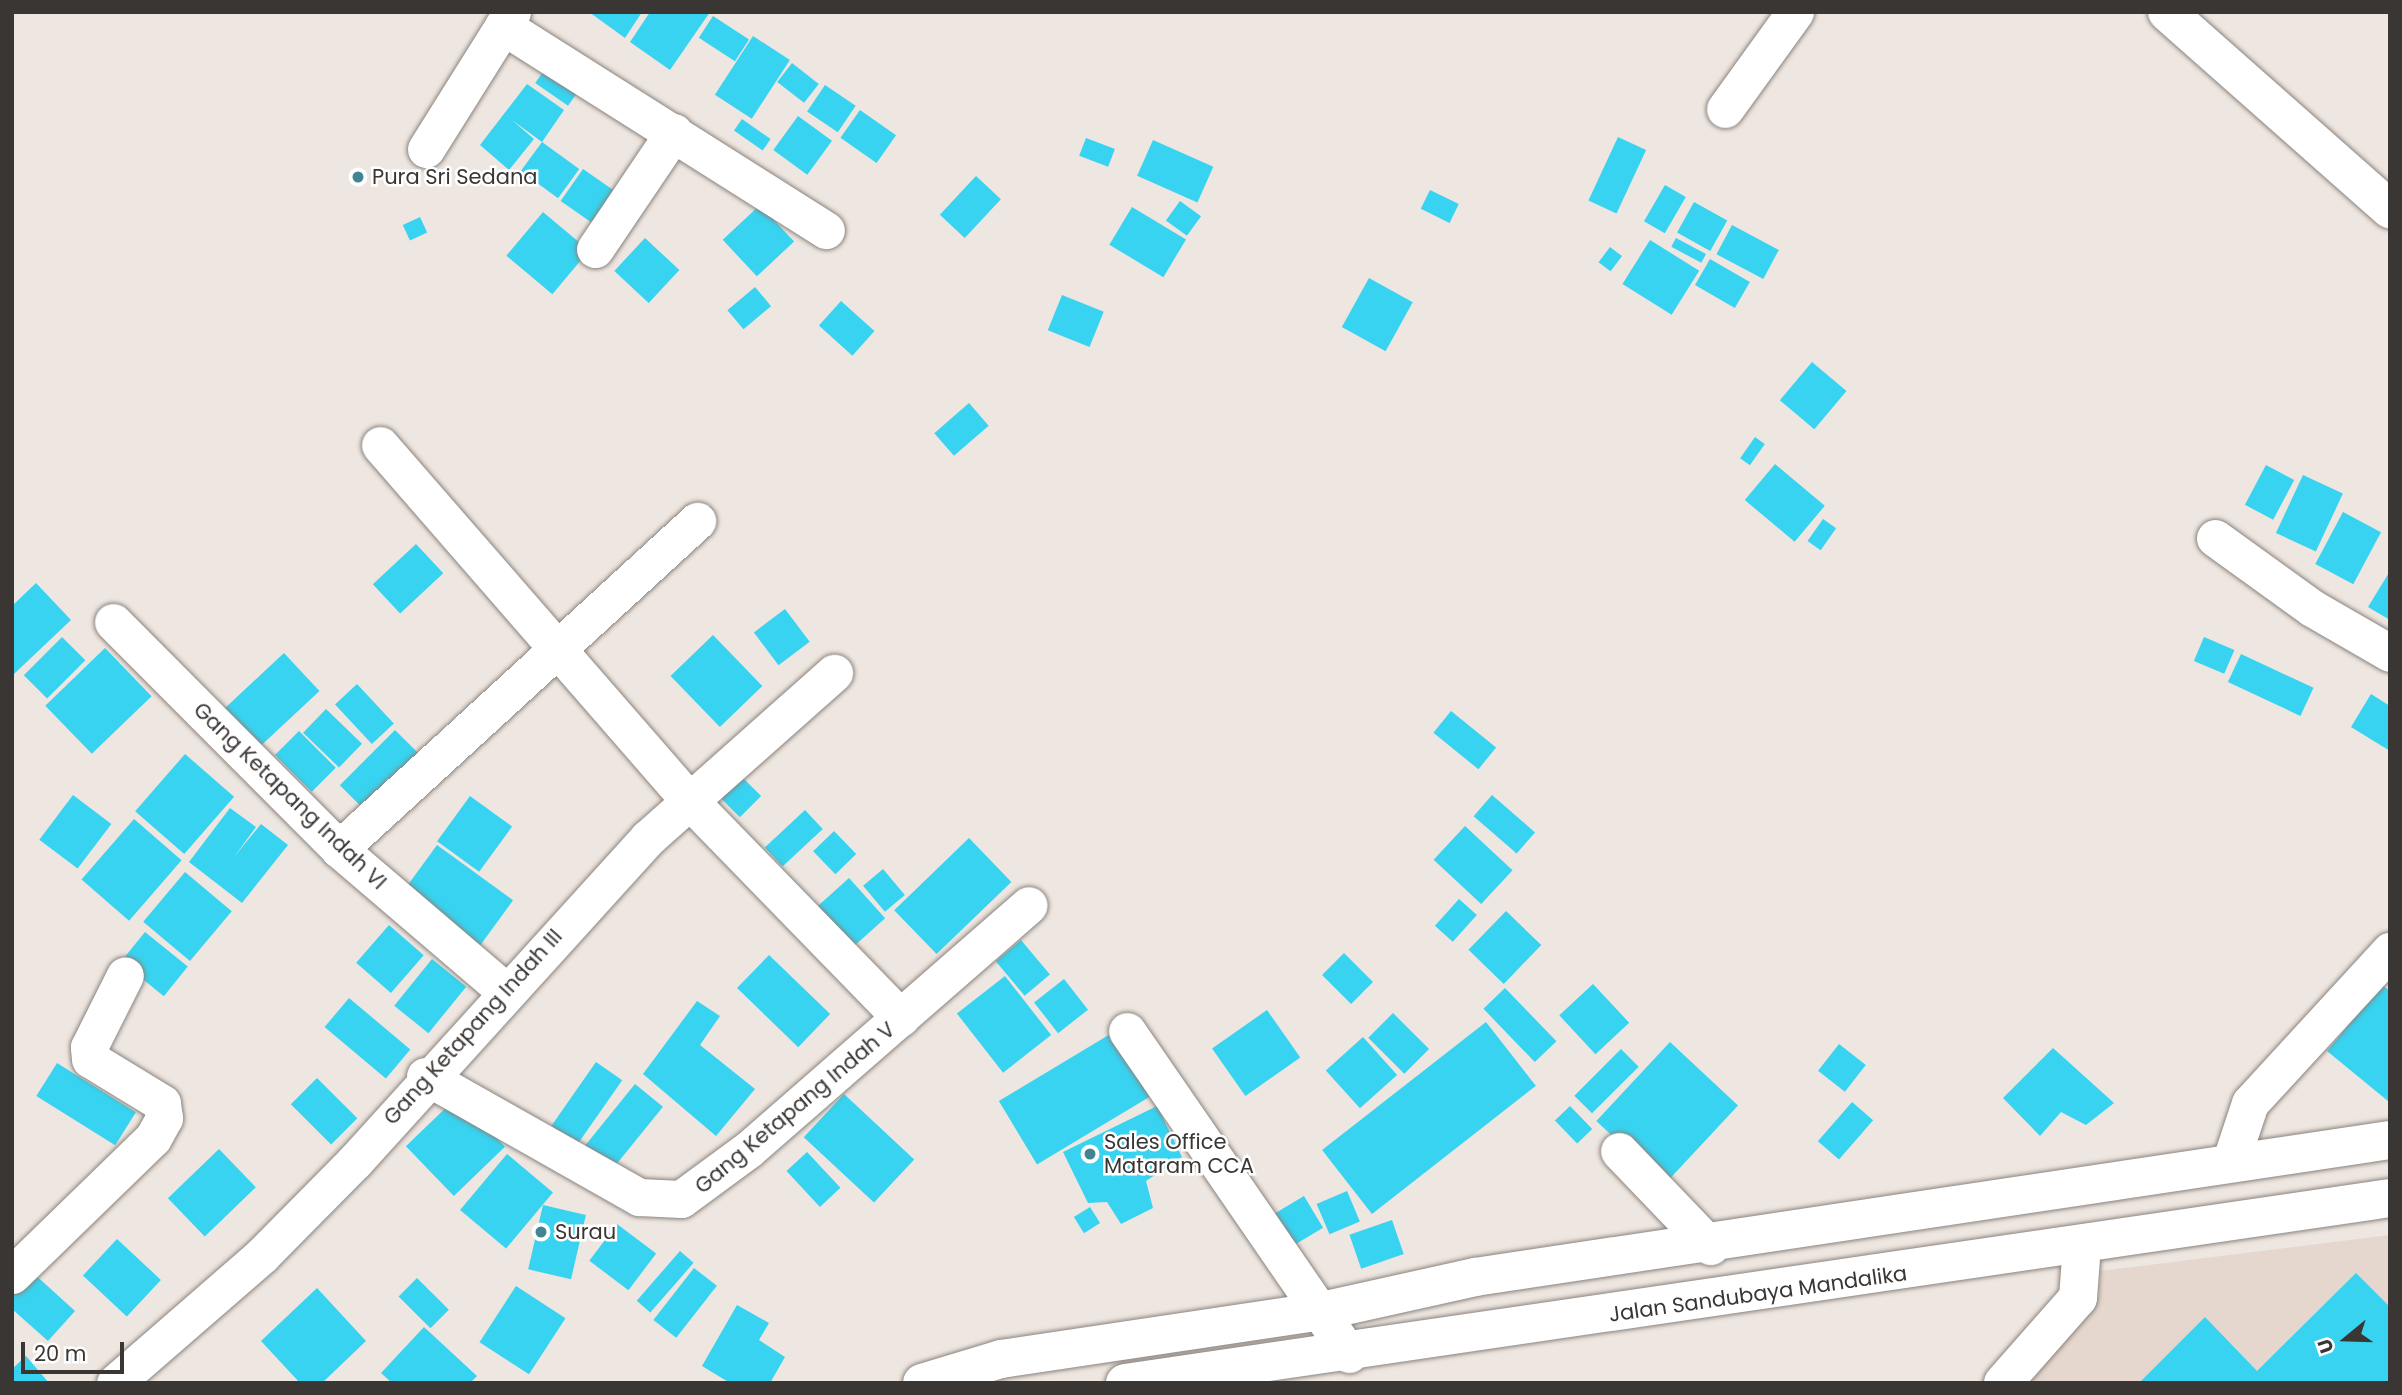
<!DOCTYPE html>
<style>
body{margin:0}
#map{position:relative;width:2402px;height:1395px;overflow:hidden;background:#eee6e0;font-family:Poppins,sans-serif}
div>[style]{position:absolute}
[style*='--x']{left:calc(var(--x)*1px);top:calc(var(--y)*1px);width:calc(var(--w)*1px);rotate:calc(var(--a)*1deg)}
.built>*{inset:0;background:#e5d7cd}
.building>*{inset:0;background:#37d3f0;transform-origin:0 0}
.roads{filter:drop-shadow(0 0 2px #8a837e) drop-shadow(0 0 2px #8a837e)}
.street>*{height:37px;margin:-18.5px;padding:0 18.5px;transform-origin:18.5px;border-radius:18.5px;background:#fff}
.secondary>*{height:38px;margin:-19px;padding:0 19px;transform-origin:19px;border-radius:19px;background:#fff}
.dots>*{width:19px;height:19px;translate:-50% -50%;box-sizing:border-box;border:4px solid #fff;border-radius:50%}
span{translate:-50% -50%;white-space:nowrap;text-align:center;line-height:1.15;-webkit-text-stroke:5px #fff;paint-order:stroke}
.poi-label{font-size:21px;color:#393634}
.left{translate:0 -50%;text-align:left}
.street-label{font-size:21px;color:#393634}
.frame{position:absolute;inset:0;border:14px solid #393634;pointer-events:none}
.north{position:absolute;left:2311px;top:1304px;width:70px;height:70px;-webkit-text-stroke:5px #fff;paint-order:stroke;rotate:251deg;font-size:19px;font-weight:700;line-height:28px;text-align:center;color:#393634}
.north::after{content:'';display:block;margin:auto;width:24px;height:32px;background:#393634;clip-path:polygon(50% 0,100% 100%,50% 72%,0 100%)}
.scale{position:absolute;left:21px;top:1342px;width:103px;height:32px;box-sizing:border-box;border:4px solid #393634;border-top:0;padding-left:9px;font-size:21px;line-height:24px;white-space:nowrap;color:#393634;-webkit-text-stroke:5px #fff;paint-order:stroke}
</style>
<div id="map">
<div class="built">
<div style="clip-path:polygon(2390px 1235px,2390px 1383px,2021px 1383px,2099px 1298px,2101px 1271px)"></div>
</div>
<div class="building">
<div style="clip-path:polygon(589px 12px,642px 12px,625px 38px)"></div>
<div style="clip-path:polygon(650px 12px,710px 12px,670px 70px,630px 42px)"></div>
<div style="left:713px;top:16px;width:43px;height:26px;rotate:33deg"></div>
<div style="left:753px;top:36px;width:44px;height:70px;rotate:33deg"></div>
<div style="left:792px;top:63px;width:34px;height:24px;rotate:38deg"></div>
<div style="left:545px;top:69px;width:40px;height:17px;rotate:35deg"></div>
<div style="clip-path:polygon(527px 84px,564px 110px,542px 142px,512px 120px,534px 139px,509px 170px,480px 145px)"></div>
<div style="left:825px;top:85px;width:37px;height:32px;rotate:34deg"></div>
<div style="left:860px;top:110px;width:44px;height:34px;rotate:35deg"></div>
<div style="left:798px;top:116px;width:42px;height:42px;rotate:36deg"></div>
<div style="left:742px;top:119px;width:35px;height:14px;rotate:35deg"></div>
<div style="left:1618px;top:137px;width:31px;height:70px;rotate:25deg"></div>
<div style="left:1086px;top:138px;width:31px;height:19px;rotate:21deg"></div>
<div style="left:1153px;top:140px;width:66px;height:39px;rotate:24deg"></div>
<div style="left:542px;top:142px;width:46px;height:36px;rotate:36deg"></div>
<div style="left:583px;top:169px;width:39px;height:39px;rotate:35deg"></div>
<div style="left:976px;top:176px;width:34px;height:53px;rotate:43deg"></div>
<div style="left:1665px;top:185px;width:24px;height:42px;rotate:30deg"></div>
<div style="left:1430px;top:190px;width:32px;height:21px;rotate:26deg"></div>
<div style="left:1180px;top:201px;width:26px;height:24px;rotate:36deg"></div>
<div style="left:1694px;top:202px;width:38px;height:35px;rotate:29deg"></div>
<div style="left:760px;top:205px;width:50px;height:51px;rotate:47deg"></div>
<div style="left:1132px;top:207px;width:63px;height:44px;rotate:31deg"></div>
<div style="left:543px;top:212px;width:60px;height:57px;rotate:40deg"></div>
<div style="left:420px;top:217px;width:17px;height:19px;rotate:65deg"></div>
<div style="left:1732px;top:225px;width:53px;height:33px;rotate:28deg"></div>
<div style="left:645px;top:238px;width:47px;height:45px;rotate:43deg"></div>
<div style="left:1676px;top:238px;width:34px;height:10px;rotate:28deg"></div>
<div style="left:1650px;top:240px;width:58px;height:52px;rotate:32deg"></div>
<div style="left:1610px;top:247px;width:15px;height:19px;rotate:37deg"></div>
<div style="left:1710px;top:259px;width:46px;height:30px;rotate:30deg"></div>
<div style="left:1369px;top:278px;width:50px;height:56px;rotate:29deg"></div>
<div style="left:755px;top:287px;width:25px;height:36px;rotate:50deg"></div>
<div style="left:1062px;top:295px;width:45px;height:38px;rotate:22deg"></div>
<div style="left:841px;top:301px;width:45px;height:33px;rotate:42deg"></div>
<div style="left:1812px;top:362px;width:45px;height:50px;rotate:40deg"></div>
<div style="left:969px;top:403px;width:30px;height:46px;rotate:49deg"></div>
<div style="left:1755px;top:437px;width:12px;height:26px;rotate:35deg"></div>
<div style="left:1775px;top:464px;width:65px;height:47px;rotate:40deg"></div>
<div style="left:2266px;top:465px;width:32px;height:45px;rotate:28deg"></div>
<div style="left:2303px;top:475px;width:44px;height:64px;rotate:25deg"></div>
<div style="left:2343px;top:512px;width:43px;height:59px;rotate:28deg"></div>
<div style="left:1823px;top:519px;width:16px;height:27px;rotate:35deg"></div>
<div style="left:416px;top:544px;width:40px;height:59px;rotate:47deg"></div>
<div style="clip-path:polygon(2390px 571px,2390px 620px,2368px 607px)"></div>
<div style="clip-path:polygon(36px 583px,71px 620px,14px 674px,12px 606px)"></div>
<div style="left:785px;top:609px;width:41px;height:39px;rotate:53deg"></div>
<div style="left:713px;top:635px;width:71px;height:59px;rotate:46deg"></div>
<div style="left:62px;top:637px;width:33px;height:54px;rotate:45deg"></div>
<div style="left:2204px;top:637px;width:33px;height:26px;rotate:23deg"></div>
<div style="left:105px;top:648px;width:67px;height:83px;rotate:46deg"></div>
<div style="left:284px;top:653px;width:52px;height:86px;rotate:47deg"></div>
<div style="left:2241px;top:654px;width:80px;height:31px;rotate:25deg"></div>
<div style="left:357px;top:684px;width:54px;height:30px;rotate:47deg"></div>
<div style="clip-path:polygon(2371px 694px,2390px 706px,2390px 751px,2351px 727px)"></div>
<div style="left:326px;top:709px;width:50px;height:33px;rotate:44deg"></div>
<div style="left:1451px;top:711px;width:58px;height:28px;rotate:39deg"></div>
<div style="left:395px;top:730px;width:33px;height:78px;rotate:45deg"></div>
<div style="left:299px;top:731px;width:52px;height:34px;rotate:45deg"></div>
<div style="left:185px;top:754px;width:65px;height:76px;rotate:41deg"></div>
<div style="left:742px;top:777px;width:27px;height:30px;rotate:45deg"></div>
<div style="left:73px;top:795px;width:48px;height:56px;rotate:37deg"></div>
<div style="left:1492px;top:795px;width:57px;height:28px;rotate:41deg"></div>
<div style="left:470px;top:796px;width:52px;height:56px;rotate:36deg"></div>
<div style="clip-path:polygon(230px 808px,256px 827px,234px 857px,261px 824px,288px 845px,242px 903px,189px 862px)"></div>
<div style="left:805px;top:810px;width:26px;height:55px;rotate:47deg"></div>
<div style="left:134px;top:819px;width:63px;height:80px;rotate:41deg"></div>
<div style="left:1465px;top:826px;width:65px;height:46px;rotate:43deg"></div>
<div style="left:834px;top:831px;width:32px;height:29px;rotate:46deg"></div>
<div style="left:969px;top:838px;width:61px;height:104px;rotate:46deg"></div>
<div style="left:437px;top:845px;width:94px;height:56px;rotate:36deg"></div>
<div style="left:883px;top:869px;width:34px;height:26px;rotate:50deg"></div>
<div style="left:185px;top:872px;width:61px;height:65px;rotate:40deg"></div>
<div style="left:849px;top:878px;width:54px;height:47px;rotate:48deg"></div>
<div style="left:1459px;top:899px;width:24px;height:36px;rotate:42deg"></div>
<div style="left:1506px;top:911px;width:49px;height:54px;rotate:44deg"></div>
<div style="left:389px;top:925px;width:46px;height:50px;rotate:41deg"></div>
<div style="left:145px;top:932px;width:55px;height:38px;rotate:39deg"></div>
<div style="left:1021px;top:940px;width:45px;height:33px;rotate:50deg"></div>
<div style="left:1344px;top:953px;width:41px;height:31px;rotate:45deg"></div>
<div style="left:769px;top:955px;width:85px;height:46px;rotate:44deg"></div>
<div style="left:432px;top:959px;width:44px;height:60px;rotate:39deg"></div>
<div style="left:1005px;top:976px;width:75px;height:61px;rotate:52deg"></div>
<div style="left:1064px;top:979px;width:39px;height:38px;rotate:52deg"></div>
<div style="left:1593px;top:984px;width:53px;height:46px;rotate:47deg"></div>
<div style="clip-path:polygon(2382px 985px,2390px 991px,2388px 1101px,2327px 1051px)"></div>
<div style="left:1505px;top:988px;width:74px;height:30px;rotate:46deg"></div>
<div style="left:349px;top:998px;width:80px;height:38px;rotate:40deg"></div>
<div style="clip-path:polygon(697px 1001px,720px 1016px,700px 1045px,755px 1089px,716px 1136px,643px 1074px)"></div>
<div style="left:1267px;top:1010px;width:58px;height:67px;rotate:55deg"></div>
<div style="left:1393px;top:1013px;width:51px;height:35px;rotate:45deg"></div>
<div style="left:1486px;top:1022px;width:81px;height:208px;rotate:52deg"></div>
<div style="left:1112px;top:1033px;width:74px;height:132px;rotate:59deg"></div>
<div style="left:1363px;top:1037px;width:51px;height:50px;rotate:48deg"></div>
<div style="left:1670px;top:1042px;width:93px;height:108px;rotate:43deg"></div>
<div style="left:1839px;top:1044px;width:34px;height:34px;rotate:38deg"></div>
<div style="clip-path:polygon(2053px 1048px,2114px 1103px,2086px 1125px,2061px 1112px,2040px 1136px,2003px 1098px)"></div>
<div style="left:1621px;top:1049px;width:25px;height:66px;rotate:45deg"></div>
<div style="left:596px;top:1062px;width:32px;height:78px;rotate:35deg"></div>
<div style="left:57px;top:1063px;width:93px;height:39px;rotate:32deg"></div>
<div style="left:317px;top:1078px;width:57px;height:37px;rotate:45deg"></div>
<div style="left:635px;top:1084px;width:36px;height:84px;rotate:39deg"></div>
<div style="left:844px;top:1094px;width:96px;height:59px;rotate:43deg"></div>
<div style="left:457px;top:1097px;width:69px;height:71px;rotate:46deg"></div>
<div style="left:1852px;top:1102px;width:28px;height:52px;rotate:41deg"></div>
<div style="clip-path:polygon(1157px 1106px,1182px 1157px,1146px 1181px,1153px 1208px,1121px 1224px,1107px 1202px,1088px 1203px,1063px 1152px)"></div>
<div style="left:1570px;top:1106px;width:32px;height:21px;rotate:46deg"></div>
<div style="left:219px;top:1149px;width:53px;height:71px;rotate:46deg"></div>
<div style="left:807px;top:1152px;width:49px;height:28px;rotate:47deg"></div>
<div style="left:507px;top:1154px;width:60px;height:73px;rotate:40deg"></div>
<div style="left:1347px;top:1191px;width:33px;height:33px;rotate:67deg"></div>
<div style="left:1304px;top:1196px;width:37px;height:37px;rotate:59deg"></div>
<div style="left:543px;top:1205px;width:44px;height:66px;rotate:13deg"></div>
<div style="left:1090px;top:1207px;width:19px;height:19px;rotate:58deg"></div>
<div style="left:1392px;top:1220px;width:36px;height:45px;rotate:71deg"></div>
<div style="left:617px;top:1224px;width:49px;height:46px;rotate:37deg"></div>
<div style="left:117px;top:1239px;width:60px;height:50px;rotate:43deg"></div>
<div style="left:680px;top:1251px;width:18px;height:66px;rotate:41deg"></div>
<div style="left:694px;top:1268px;width:29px;height:66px;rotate:38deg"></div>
<div style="clip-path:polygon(31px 1271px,75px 1311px,48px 1341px,12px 1309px,12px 1292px)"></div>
<div style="clip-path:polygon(2356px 1273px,2390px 1307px,2390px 1383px,2139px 1383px,2205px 1317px,2257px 1371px)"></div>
<div style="left:417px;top:1278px;width:45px;height:26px;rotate:45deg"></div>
<div style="left:516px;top:1286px;width:59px;height:67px;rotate:33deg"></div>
<div style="clip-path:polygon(317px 1288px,366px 1341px,322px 1383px,300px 1383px,261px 1341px)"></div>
<div style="clip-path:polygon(737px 1305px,769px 1323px,759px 1340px,785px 1357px,770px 1383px,730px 1383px,702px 1366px)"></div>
<div style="clip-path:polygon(424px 1327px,477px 1376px,470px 1383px,392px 1383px,381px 1373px)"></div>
<div style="clip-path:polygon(26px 1356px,49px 1383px,12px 1383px,12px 1369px)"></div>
</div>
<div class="roads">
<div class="street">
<div style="--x:503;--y:26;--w:382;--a:32.3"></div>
<div style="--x:1725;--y:109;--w:120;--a:-54.2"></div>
<div style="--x:426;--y:149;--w:162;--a:-57.9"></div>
<div style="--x:595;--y:249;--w:141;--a:-56"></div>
<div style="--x:380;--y:445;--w:469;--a:49"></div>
<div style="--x:688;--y:799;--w:305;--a:45.8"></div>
<div style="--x:2215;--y:538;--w:120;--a:35.8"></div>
<div style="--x:2312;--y:608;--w:90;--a:30"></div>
<div style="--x:113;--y:622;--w:320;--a:45.1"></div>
<div style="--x:339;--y:849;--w:218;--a:40.5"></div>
<div style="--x:339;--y:849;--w:486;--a:-42.5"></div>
<div style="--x:1127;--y:1031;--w:392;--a:55.5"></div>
<div style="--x:425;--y:1076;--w:246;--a:29.5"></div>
<div style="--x:639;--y:1197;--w:42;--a:2.7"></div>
<div style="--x:681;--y:1199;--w:84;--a:-36.3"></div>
<div style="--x:749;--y:1149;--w:371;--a:-41.1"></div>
<div style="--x:1619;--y:1151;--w:132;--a:46.2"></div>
<div style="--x:2230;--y:1163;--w:63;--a:-71.6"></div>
<div style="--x:2250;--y:1103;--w:207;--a:-47.4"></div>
<div style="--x:12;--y:1275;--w:197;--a:-44.2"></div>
<div style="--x:153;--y:1138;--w:23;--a:-61"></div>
<div style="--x:164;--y:1118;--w:15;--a:-98"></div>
<div style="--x:162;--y:1103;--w:84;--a:-148.6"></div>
<div style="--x:90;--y:1059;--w:12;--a:-95"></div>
<div style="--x:89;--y:1047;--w:80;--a:-63.4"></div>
<div style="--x:115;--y:1383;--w:195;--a:-41"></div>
<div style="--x:262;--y:1255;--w:132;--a:-45.3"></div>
<div style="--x:355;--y:1161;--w:436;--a:-47.8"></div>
<div style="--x:648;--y:838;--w:249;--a:-41.6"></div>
</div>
<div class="secondary">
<div style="--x:2167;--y:12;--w:298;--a:41.5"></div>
<div style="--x:922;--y:1383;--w:83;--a:-16.9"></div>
<div style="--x:1001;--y:1359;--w:325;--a:-8.5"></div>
<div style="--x:1322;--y:1311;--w:157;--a:-12.5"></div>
<div style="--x:1475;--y:1277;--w:925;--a:-8.52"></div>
<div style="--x:1125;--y:1383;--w:1278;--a:-8.32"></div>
<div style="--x:2003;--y:1383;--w:113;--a:-48.6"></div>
<div style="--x:2078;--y:1298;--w:53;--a:-85.7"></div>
</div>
</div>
<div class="dots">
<div style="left:358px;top:177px;background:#418594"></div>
<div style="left:1090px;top:1154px;background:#418594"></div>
<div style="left:541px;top:1232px;background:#418594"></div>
</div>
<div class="poi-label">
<span class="left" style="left:372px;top:177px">Pura Sri Sedana</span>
<span class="left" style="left:1104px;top:1154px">Sales Office<br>Mataram CCA</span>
<span class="left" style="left:555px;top:1232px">Surau</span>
</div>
<div class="street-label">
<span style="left:290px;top:796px;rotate:44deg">Gang Ketapang Indah VI</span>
<span style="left:473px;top:1027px;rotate:-48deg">Gang Ketapang Indah III</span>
<span style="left:795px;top:1108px;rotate:-40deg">Gang Ketapang Indah V</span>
<span style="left:1758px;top:1294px;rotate:-8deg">Jalan Sandubaya Mandalika</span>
</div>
<div class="frame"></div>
<div class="north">U</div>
<div class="scale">20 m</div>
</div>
